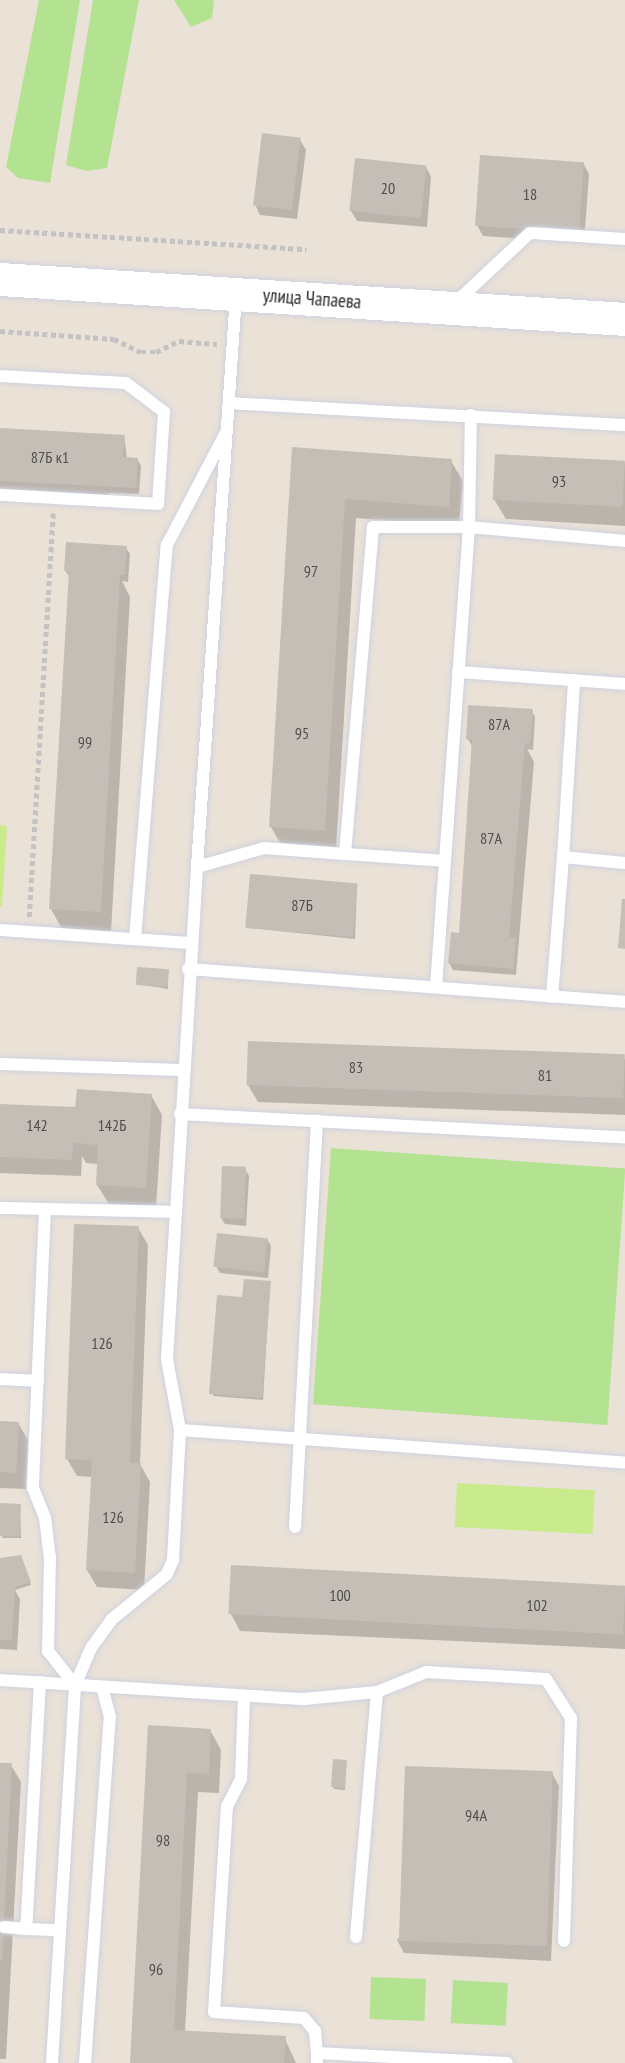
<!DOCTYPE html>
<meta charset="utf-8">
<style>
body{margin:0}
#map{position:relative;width:625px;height:2063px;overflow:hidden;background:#eae1d7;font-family:"PT Sans Narrow",sans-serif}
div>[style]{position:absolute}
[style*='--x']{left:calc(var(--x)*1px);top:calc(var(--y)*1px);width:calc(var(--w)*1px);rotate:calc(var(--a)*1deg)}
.green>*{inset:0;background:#b3e391;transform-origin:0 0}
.pitch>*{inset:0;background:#c9eb8c;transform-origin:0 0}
.shadow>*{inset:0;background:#0003}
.building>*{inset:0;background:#c5beb7;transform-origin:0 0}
.path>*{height:4.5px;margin-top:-2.25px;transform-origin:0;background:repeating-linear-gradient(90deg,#c3c3c3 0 5px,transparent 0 8.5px)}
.roads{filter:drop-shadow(0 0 2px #cdd2e1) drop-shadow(0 0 2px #cdd2e1)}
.service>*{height:12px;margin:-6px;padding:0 6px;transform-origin:6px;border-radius:6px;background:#fff}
.secondary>*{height:33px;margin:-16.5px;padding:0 16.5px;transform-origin:16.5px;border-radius:16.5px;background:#fff}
span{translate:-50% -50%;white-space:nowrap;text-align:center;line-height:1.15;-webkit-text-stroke:6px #fff;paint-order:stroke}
.number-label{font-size:16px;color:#4e4d4b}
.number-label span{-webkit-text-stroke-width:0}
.street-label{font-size:19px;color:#272727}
</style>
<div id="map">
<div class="green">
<div style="clip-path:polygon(39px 0,80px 0,50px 183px,18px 178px,6px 167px)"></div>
<div style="clip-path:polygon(93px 0,139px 0,107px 168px,86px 171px,66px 165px)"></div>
<div style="clip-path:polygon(174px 0,214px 0,212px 18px,191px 27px)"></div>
<div style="left:331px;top:1148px;width:295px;height:257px;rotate:4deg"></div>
<div style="left:371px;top:1977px;width:55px;height:42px;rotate:2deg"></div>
<div style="left:453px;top:1980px;width:55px;height:43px;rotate:3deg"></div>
</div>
<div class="pitch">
<div style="clip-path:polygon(0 825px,7px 826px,2px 906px,0 906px)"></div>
<div style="left:457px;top:1483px;width:138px;height:44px;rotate:3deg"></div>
</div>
<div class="shadow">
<div style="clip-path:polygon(300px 140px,306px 150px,297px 219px,260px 215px,255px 204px)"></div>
<div style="clip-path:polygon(583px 163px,589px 174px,584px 243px,483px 236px,477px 225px)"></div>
<div style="clip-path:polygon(426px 167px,431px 177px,427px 227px,357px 221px,351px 211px)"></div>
<div style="clip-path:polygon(0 430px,124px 436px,127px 459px,137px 459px,141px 466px,139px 494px,109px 493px,108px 505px,0 499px)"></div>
<div style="clip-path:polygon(294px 449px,451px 461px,463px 481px,459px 526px,356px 518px,336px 850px,282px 846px,271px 827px)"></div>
<div style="clip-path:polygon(625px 463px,625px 526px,506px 519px,494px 499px)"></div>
<div style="clip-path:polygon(126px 548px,130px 554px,128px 582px,122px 581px,130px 597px,111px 932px,62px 929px,51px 909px,70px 578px,65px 570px)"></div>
<div style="clip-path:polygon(531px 710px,535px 717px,533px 750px,527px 749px,534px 762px,516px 975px,453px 970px,449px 963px,461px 935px,472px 746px,468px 739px)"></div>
<div style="clip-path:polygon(357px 885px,355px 939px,248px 928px)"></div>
<div style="clip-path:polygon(168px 971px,168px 989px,137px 984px)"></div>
<div style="clip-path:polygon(625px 1059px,625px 1115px,258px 1102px,248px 1085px)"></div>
<div style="clip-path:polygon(151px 1095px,162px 1115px,156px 1207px,109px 1204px,97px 1185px,99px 1164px,86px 1163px,82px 1156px,81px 1176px,0 1173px,0 1106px,77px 1109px)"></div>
<div style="clip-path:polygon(245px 1169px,249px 1176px,246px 1226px,225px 1224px,221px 1218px)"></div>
<div style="clip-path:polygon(138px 1228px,148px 1245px,140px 1464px,150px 1482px,144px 1590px,97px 1587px,87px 1570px,93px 1477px,77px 1476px,67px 1459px)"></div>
<div style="clip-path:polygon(267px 1239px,271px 1246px,268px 1278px,220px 1273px,216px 1266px)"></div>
<div style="clip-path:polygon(270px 1282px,263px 1400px,213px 1396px,244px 1299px)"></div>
<div style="clip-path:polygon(0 1423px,18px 1423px,28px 1440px,26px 1489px,0 1488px)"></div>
<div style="clip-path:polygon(20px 1506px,21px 1538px,3px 1538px,1px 1535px)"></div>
<div style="clip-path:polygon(0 1560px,22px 1560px,31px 1585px,15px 1590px,20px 1599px,17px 1650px,0 1649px)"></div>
<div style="clip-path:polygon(625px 1587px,625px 1649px,240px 1631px,231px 1614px)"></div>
<div style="clip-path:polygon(149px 1727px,210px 1730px,221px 1750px,219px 1793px,198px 1792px,185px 2032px,284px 2037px,296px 2063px,132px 2063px)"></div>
<div style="clip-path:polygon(346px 1762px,345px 1790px,334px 1789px,333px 1786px)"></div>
<div style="clip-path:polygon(0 1764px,11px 1765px,21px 1782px,6px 2059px,0 2059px)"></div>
<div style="clip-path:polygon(552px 1773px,559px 1786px,551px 1961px,404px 1953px,397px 1940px)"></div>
</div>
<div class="building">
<div style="left:262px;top:133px;width:39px;height:73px;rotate:7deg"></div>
<div style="left:480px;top:155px;width:104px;height:71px;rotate:4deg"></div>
<div style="left:355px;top:158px;width:72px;height:53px;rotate:6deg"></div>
<div style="clip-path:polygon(0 428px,125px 435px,123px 457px,138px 458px,136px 488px,0 481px)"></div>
<div style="clip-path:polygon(292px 447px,452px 459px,449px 507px,345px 499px,325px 831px,269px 827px)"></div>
<div style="left:495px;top:454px;width:130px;height:46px;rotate:3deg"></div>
<div style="clip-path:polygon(66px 542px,127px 546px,125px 575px,120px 575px,101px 912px,49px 909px,69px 571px,64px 571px)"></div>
<div style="clip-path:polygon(468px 705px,533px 709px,530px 743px,525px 743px,509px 937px,516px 938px,513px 969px,448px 963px,451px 932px,459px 933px,472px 740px,466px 739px)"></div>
<div style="left:250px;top:874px;width:108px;height:54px;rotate:5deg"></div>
<div style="clip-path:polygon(622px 899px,625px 899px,625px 949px,618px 948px)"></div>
<div style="left:137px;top:967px;width:32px;height:18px;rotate:4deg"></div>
<div style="left:248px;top:1041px;width:377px;height:44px;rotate:2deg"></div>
<div style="clip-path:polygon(77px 1089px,152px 1094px,146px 1188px,96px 1185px,98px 1145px,73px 1143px,72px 1160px,0 1157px,0 1104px,75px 1107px)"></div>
<div style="left:222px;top:1166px;width:24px;height:52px;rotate:2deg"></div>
<div style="clip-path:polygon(74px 1224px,139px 1226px,130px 1463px,141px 1463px,135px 1573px,86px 1570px,92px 1460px,65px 1459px)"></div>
<div style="left:217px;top:1233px;width:51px;height:34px;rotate:6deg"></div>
<div style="clip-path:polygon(244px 1279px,271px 1281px,262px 1398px,209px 1394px,217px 1295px,242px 1297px)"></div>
<div style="left:0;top:1421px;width:19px;height:51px;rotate:3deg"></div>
<div style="left:0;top:1503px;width:21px;height:33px;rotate:3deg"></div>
<div style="clip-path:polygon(21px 1555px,31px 1582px,15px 1587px,12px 1640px,0 1640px,0 1558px)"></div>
<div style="left:231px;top:1565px;width:395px;height:49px;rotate:3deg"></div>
<div style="clip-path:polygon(148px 1725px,211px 1729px,209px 1774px,187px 1773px,174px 2030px,286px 2036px,284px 2063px,130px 2063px)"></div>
<div style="left:333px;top:1759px;width:14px;height:28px;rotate:4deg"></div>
<div style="clip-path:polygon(0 1763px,12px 1763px,2px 1961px,0 1961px)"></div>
<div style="left:405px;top:1766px;width:148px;height:175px;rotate:2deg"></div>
</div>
<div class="path">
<div style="--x:0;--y:230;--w:307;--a:3.6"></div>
<div style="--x:0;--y:331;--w:114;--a:4"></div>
<div style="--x:114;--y:339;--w:30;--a:26"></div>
<div style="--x:141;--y:352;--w:15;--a:0"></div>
<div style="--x:156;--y:352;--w:25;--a:-26"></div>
<div style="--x:179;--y:341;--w:38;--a:5"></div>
<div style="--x:29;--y:917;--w:405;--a:-86.6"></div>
</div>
<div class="roads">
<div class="service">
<div style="--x:454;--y:304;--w:104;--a:-43.1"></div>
<div style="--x:530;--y:233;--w:95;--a:3.6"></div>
<div style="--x:0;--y:376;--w:126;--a:3.2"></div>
<div style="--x:126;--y:383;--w:48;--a:37.3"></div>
<div style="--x:164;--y:412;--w:92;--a:93.7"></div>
<div style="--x:158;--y:504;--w:158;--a:-176.7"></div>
<div style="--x:230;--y:403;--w:396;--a:3.2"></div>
<div style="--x:458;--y:672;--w:167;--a:4.1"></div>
<div style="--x:345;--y:854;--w:99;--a:4"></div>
<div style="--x:563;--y:857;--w:177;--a:-86.4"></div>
<div style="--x:197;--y:867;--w:573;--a:-86.1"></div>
<div style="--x:0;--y:930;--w:191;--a:3.9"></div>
<div style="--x:135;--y:939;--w:395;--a:-85.4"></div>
<div style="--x:167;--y:545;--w:125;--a:-62.4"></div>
<div style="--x:188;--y:969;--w:438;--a:4.3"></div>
<div style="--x:436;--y:987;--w:461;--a:-85.9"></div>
<div style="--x:469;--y:527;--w:112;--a:-89"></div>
<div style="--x:552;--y:997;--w:140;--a:-85.5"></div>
<div style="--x:563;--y:857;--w:62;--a:5.5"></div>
<div style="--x:0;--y:1064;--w:181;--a:1.9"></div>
<div style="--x:180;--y:1114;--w:446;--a:3"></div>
<div style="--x:0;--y:1208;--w:174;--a:1.3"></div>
<div style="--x:45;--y:1209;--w:279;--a:92.5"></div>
<div style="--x:33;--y:1488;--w:32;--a:68"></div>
<div style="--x:45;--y:1518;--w:39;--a:83"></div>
<div style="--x:50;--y:1557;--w:94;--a:91.2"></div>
<div style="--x:48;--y:1651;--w:43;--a:51.5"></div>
<div style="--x:0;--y:1379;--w:38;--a:3"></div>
<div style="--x:180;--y:1430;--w:446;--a:4.2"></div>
<div style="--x:295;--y:1527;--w:407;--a:-86.9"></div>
<div style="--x:0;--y:1680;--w:305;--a:3.6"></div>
<div style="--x:304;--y:1699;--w:73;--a:-5.5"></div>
<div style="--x:377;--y:1692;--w:53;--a:-22.2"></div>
<div style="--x:426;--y:1672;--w:120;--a:3.3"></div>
<div style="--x:546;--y:1679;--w:46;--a:57.3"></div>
<div style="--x:571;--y:1718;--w:223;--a:91.8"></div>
<div style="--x:40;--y:1682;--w:247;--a:93.2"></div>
<div style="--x:26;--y:1929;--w:34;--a:2"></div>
<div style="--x:244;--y:1698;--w:81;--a:92.1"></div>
<div style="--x:241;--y:1779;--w:30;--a:117"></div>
<div style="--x:227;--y:1806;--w:206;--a:93.6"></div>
<div style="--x:214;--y:2012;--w:90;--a:3.8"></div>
<div style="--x:304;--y:2018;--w:17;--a:50"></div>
<div style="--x:315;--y:2031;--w:22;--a:85"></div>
<div style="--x:4;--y:1927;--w:22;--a:5"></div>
<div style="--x:356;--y:1937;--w:246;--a:-85.1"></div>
<div style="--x:52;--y:2063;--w:379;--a:-86.5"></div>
<div style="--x:75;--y:1685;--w:40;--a:-66.6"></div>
<div style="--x:91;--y:1648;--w:34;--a:-54"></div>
<div style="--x:111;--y:1620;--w:72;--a:-39.4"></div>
<div style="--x:167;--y:1574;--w:15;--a:-67"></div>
<div style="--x:173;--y:1560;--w:130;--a:-86.9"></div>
<div style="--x:180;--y:1430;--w:72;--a:-100.4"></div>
<div style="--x:167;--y:1359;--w:493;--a:-86.5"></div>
<div style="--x:197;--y:867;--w:70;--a:-15.8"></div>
<div style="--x:264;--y:848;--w:81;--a:4.2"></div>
<div style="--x:345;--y:854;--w:328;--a:-85.1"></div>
<div style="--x:373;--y:527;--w:96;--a:0"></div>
<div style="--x:469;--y:527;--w:157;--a:5.1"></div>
<div style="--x:85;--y:2063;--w:347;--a:-85.9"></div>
<div style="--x:110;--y:1717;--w:31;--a:-105"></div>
<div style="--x:317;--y:2063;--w:10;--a:-90"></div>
<div style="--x:317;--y:2053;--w:190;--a:3"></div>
</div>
<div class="secondary">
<div style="--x:0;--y:279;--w:626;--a:3.66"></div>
</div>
</div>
<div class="number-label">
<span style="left:388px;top:188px">20</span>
<span style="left:530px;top:194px">18</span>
<span style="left:50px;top:457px">87Б к1</span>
<span style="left:559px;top:481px">93</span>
<span style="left:311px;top:571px">97</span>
<span style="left:499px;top:724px">87А</span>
<span style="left:302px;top:733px">95</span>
<span style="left:85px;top:742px">99</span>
<span style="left:491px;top:838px">87А</span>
<span style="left:302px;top:905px">87Б</span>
<span style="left:356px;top:1067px">83</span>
<span style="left:545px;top:1075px">81</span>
<span style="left:37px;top:1125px">142</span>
<span style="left:112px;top:1125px">142Б</span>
<span style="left:102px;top:1343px">126</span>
<span style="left:113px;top:1517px">126</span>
<span style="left:340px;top:1595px">100</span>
<span style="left:537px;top:1605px">102</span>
<span style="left:476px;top:1815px">94А</span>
<span style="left:163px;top:1840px">98</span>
<span style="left:156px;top:1969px">96</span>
</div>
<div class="street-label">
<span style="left:312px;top:299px;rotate:4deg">улица Чапаева</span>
</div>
</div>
